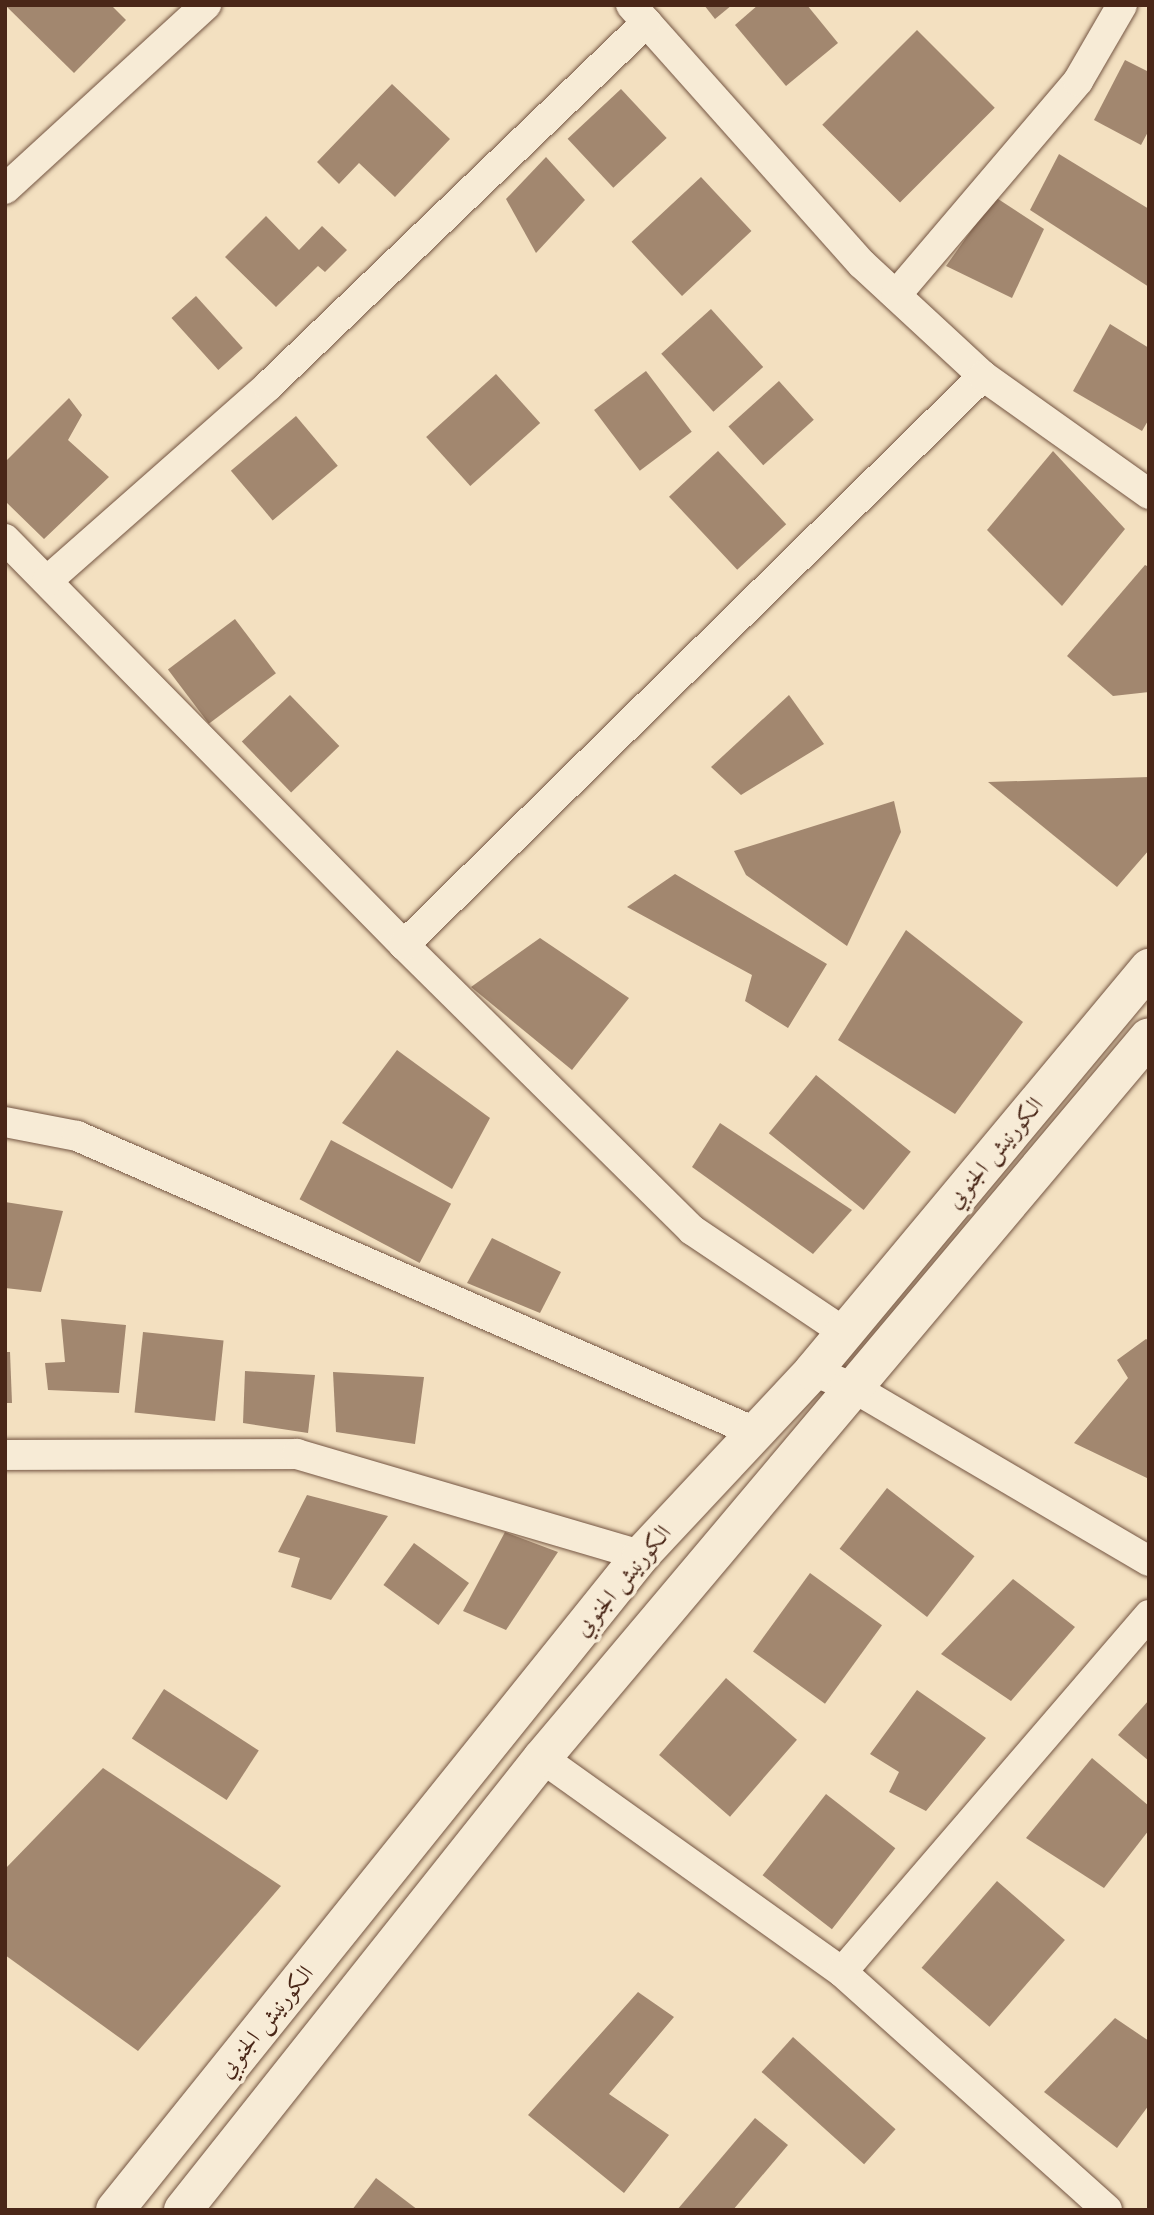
<!DOCTYPE html>
<meta charset="utf-8">
<style>
body{margin:0}
#map{position:relative;width:1154px;height:2215px;overflow:hidden;background:#f3e0c0;font-family:Cardo,Amiri,serif}
div>[style]{position:absolute}
[style*='--x']{left:calc(var(--x)*1px);top:calc(var(--y)*1px);width:calc(var(--w)*1px);rotate:calc(var(--a)*1deg)}
.building>*{inset:0;background:#a2876f;transform-origin:0 0}
.roads{filter:drop-shadow(0 0 2px #745542) drop-shadow(0 0 2px #745542)}
.minor>*{height:30px;margin:-15px;padding:0 15px;transform-origin:15px;border-radius:15px;background:#f7ebd6}
.secondary>*{height:38px;margin:-19px;padding:0 19px;transform-origin:19px;border-radius:19px;background:#f7ebd6}
span{translate:-50% -50%;white-space:nowrap;text-align:center;line-height:1.15;-webkit-text-stroke:7px #f7ebd6;paint-order:stroke}
.street-label{font-size:23px;color:#4a2718}
.frame{position:absolute;inset:0;border:7px solid #4a2718;pointer-events:none}
</style>
<div id="map">
<div class="building">
<div style="clip-path:polygon(5px 5px,111px 5px,126px 20px,74px 73px)"></div>
<div style="clip-path:polygon(704px 5px,732px 5px,715px 19px)"></div>
<div style="clip-path:polygon(758px 5px,807px 5px,838px 43px,786px 86px,735px 25px)"></div>
<div style="left:917px;top:30px;width:110px;height:134px;rotate:45deg"></div>
<div style="clip-path:polygon(1125px 60px,1149px 72px,1149px 130px,1141px 145px,1094px 120px)"></div>
<div style="clip-path:polygon(392px 84px,450px 139px,395px 197px,359px 163px,339px 184px,317px 162px)"></div>
<div style="left:621px;top:89px;width:67px;height:73px;rotate:47deg"></div>
<div style="clip-path:polygon(1059px 154px,1149px 209px,1149px 287px,1030px 210px)"></div>
<div style="clip-path:polygon(546px 157px,585px 200px,536px 253px,506px 199px)"></div>
<div style="left:701px;top:177px;width:74px;height:95px;rotate:47deg"></div>
<div style="clip-path:polygon(995px 197px,1044px 229px,1012px 298px,946px 266px)"></div>
<div style="clip-path:polygon(266px 216px,299px 250px,322px 226px,347px 250px,325px 272px,318px 266px,276px 307px,225px 257px)"></div>
<div style="left:196px;top:296px;width:70px;height:33px;rotate:48deg"></div>
<div style="left:711px;top:309px;width:78px;height:67px;rotate:48deg"></div>
<div style="clip-path:polygon(1110px 324px,1149px 348px,1149px 419px,1142px 431px,1073px 391px)"></div>
<div style="left:646px;top:371px;width:76px;height:65px;rotate:53deg"></div>
<div style="left:496px;top:374px;width:66px;height:94px;rotate:48deg"></div>
<div style="left:779px;top:381px;width:52px;height:68px;rotate:48deg"></div>
<div style="clip-path:polygon(69px 398px,82px 415px,68px 440px,109px 477px,44px 539px,5px 501px,5px 462px)"></div>
<div style="left:296px;top:416px;width:65px;height:85px;rotate:50deg"></div>
<div style="left:718px;top:451px;width:100px;height:67px;rotate:47deg"></div>
<div style="clip-path:polygon(1053px 451px,1125px 529px,1062px 606px,987px 530px)"></div>
<div style="clip-path:polygon(1145px 565px,1149px 567px,1149px 692px,1113px 696px,1067px 656px)"></div>
<div style="left:235px;top:619px;width:68px;height:84px;rotate:53deg"></div>
<div style="left:290px;top:695px;width:71px;height:67px;rotate:46deg"></div>
<div style="clip-path:polygon(789px 695px,824px 744px,741px 795px,711px 767px)"></div>
<div style="clip-path:polygon(1149px 777px,1149px 850px,1117px 887px,988px 782px)"></div>
<div style="clip-path:polygon(894px 801px,901px 832px,847px 946px,746px 875px,734px 851px)"></div>
<div style="clip-path:polygon(675px 874px,827px 964px,788px 1028px,745px 1001px,752px 975px,627px 907px)"></div>
<div style="clip-path:polygon(906px 930px,1023px 1022px,955px 1114px,838px 1040px)"></div>
<div style="clip-path:polygon(540px 938px,629px 998px,572px 1070px,471px 987px)"></div>
<div style="clip-path:polygon(397px 1050px,490px 1118px,452px 1189px,342px 1123px)"></div>
<div style="left:816px;top:1075px;width:122px;height:75px;rotate:39deg"></div>
<div style="clip-path:polygon(720px 1123px,852px 1210px,813px 1254px,692px 1167px)"></div>
<div style="left:331px;top:1140px;width:136px;height:67px;rotate:28deg"></div>
<div style="clip-path:polygon(5px 1202px,63px 1211px,41px 1292px,5px 1288px)"></div>
<div style="clip-path:polygon(492px 1238px,561px 1272px,540px 1313px,467px 1283px)"></div>
<div style="clip-path:polygon(61px 1319px,126px 1325px,119px 1393px,48px 1390px,45px 1363px,65px 1362px)"></div>
<div style="left:143px;top:1332px;width:81px;height:81px;rotate:6deg"></div>
<div style="clip-path:polygon(1146px 1339px,1149px 1341px,1149px 1479px,1074px 1443px,1128px 1378px,1117px 1360px)"></div>
<div style="clip-path:polygon(5px 1352px,10px 1352px,12px 1403px,5px 1403px)"></div>
<div style="clip-path:polygon(245px 1371px,315px 1375px,308px 1433px,243px 1423px)"></div>
<div style="clip-path:polygon(333px 1372px,424px 1377px,415px 1444px,336px 1432px)"></div>
<div style="left:887px;top:1488px;width:111px;height:77px;rotate:38deg"></div>
<div style="clip-path:polygon(307px 1495px,388px 1516px,331px 1600px,291px 1587px,300px 1558px,278px 1552px)"></div>
<div style="clip-path:polygon(505px 1532px,558px 1552px,506px 1630px,463px 1611px)"></div>
<div style="left:414px;top:1543px;width:68px;height:52px;rotate:36deg"></div>
<div style="left:810px;top:1573px;width:89px;height:97px;rotate:36deg"></div>
<div style="clip-path:polygon(1013px 1579px,1075px 1627px,1011px 1701px,941px 1654px)"></div>
<div style="left:726px;top:1678px;width:94px;height:102px;rotate:41deg"></div>
<div style="left:164px;top:1689px;width:113px;height:59px;rotate:33deg"></div>
<div style="clip-path:polygon(917px 1690px,986px 1738px,926px 1811px,889px 1792px,899px 1772px,870px 1754px)"></div>
<div style="clip-path:polygon(1149px 1700px,1149px 1761px,1118px 1735px)"></div>
<div style="clip-path:polygon(1092px 1758px,1149px 1806px,1149px 1830px,1104px 1888px,1026px 1838px)"></div>
<div style="clip-path:polygon(103px 1768px,281px 1886px,138px 2051px,5px 1955px,5px 1869px)"></div>
<div style="left:826px;top:1794px;width:88px;height:103px;rotate:38deg"></div>
<div style="left:997px;top:1881px;width:90px;height:115px;rotate:41deg"></div>
<div style="clip-path:polygon(638px 1992px,674px 2017px,609px 2094px,669px 2135px,624px 2193px,528px 2115px)"></div>
<div style="clip-path:polygon(1115px 2018px,1149px 2041px,1149px 2105px,1117px 2148px,1044px 2092px)"></div>
<div style="left:793px;top:2037px;width:138px;height:47px;rotate:42deg"></div>
<div style="clip-path:polygon(755px 2118px,788px 2145px,733px 2210px,677px 2210px)"></div>
<div style="clip-path:polygon(376px 2178px,418px 2210px,352px 2210px)"></div>
</div>
<div class="roads">
<div class="minor">
<div style="--x:631;--y:5;--w:347;--a:48.3"></div>
<div style="--x:862;--y:264;--w:165;--a:42.8"></div>
<div style="--x:5;--y:189;--w:273;--a:-42.5"></div>
<div style="--x:896;--y:295;--w:281;--a:-49.6"></div>
<div style="--x:1078;--y:81;--w:88;--a:-59.9"></div>
<div style="--x:5;--y:539;--w:569;--a:45.5"></div>
<div style="--x:404;--y:945;--w:405;--a:44.7"></div>
<div style="--x:692;--y:1230;--w:184;--a:33.9"></div>
<div style="--x:47;--y:581;--w:295;--a:-41.4"></div>
<div style="--x:268;--y:386;--w:525;--a:-43.84"></div>
<div style="--x:404;--y:945;--w:812;--a:-44.5"></div>
<div style="--x:983;--y:376;--w:204;--a:35.4"></div>
<div style="--x:5;--y:1122;--w:73;--a:11"></div>
<div style="--x:77;--y:1136;--w:740;--a:23.59"></div>
<div style="--x:813;--y:1371;--w:44;--a:22.5"></div>
<div style="--x:854;--y:1388;--w:342;--a:30.4"></div>
<div style="--x:5;--y:1455;--w:292;--a:-0.2"></div>
<div style="--x:297;--y:1454;--w:359;--a:16.4"></div>
<div style="--x:542;--y:1758;--w:369;--a:35.5"></div>
<div style="--x:842;--y:1972;--w:356;--a:41.9"></div>
<div style="--x:842;--y:1972;--w:471;--a:-49.3"></div>
</div>
<div class="secondary">
<div style="--x:115;--y:2210;--w:840;--a:-51.23"></div>
<div style="--x:641;--y:1555;--w:252;--a:-46.9"></div>
<div style="--x:813;--y:1371;--w:525;--a:-50.18"></div>
<div style="--x:183;--y:2210;--w:577;--a:-51.54"></div>
<div style="--x:542;--y:1758;--w:942;--a:-49.91"></div>
</div>
</div>
<div class="street-label">
<span style="left:995px;top:1153px;rotate:-50deg">الكورنيش الجنوبي</span>
<span style="left:623px;top:1581px;rotate:-50deg">الكورنيش الجنوبي</span>
<span style="left:266px;top:2022px;rotate:-51deg">الكورنيش الجنوبي</span>
</div>
<div class="frame"></div>
</div>
